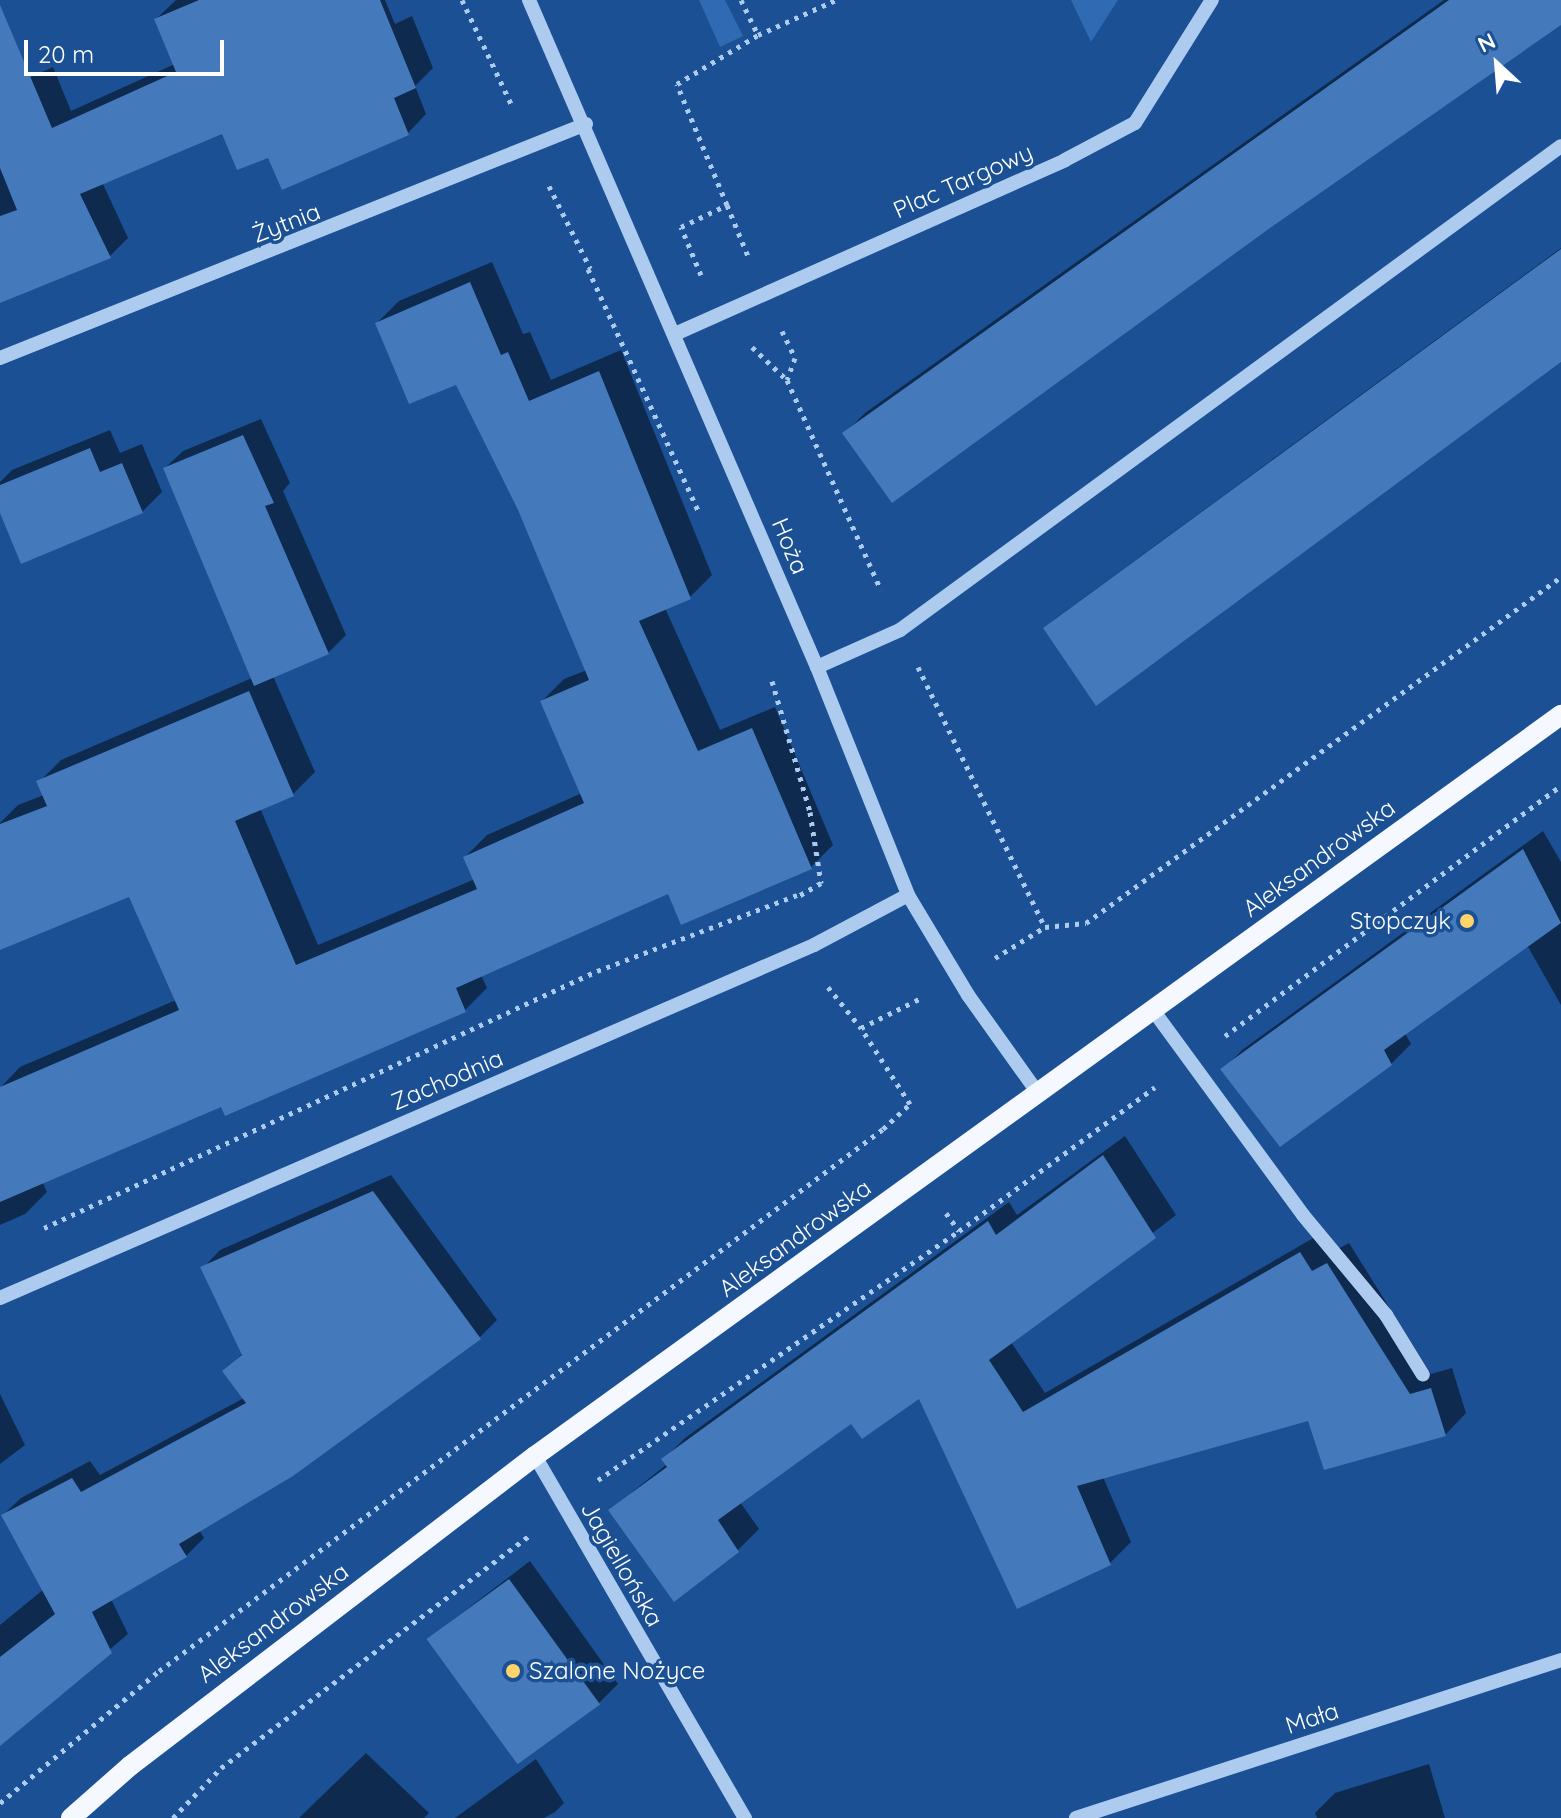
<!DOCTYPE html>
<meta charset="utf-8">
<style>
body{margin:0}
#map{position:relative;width:1561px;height:1818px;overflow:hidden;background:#1b5094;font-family:Quicksand,sans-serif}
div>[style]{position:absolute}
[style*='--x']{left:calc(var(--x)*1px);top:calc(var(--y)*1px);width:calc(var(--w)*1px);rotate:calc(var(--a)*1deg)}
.green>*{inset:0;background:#2f6ab2}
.shadow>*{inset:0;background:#0007}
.building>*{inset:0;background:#4479bb;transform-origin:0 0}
.path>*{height:5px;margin-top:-2.5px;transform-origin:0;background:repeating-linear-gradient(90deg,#adcbef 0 4px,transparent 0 10px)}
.minor>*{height:14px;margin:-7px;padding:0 7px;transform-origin:7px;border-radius:7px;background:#adcbef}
.major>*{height:20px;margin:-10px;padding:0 10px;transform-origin:10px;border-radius:10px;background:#f5f9ff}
.dots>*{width:22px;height:22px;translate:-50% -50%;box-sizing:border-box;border:4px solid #1b5094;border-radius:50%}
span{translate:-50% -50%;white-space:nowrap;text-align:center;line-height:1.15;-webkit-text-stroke:7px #1b5094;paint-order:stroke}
.street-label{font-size:24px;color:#fff}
.poi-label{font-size:24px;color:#fff}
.right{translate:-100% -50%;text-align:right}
.left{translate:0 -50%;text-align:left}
.north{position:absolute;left:1457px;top:24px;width:80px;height:80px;-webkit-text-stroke:6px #1b5094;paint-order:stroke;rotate:334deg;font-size:22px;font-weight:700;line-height:32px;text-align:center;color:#fff}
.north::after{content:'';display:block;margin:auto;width:28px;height:36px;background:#fff;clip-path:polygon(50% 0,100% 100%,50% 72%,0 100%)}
.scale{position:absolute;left:24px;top:40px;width:200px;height:36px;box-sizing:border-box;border:4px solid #fff;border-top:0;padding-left:10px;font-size:24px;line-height:28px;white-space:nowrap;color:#fff;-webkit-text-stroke:6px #1b5094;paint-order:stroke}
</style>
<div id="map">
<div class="green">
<div style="clip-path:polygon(699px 0,725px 0,743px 36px,720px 47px)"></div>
<div style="clip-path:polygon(1071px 0,1118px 0,1091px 42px)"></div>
</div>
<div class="shadow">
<div style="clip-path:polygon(176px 0,385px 0,395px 24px,412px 16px,433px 68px,415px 86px,426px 114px,408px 133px,269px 155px,223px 131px,102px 182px,128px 238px,110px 256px,0 281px,0 69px,29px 78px,53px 67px,71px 111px,175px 64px,156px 19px)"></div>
<div style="clip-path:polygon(1444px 0,1561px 0,1561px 22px,1269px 226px,845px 433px,865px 413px)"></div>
<div style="clip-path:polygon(1561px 248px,1561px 359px,1045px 628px,1055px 619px)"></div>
<div style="clip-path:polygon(492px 262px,523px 334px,530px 332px,551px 380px,621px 350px,712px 575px,690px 597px,665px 608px,720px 730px,775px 707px,833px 845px,811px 867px,669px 892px,481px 975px,487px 988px,465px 1010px,226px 1113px,222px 1104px,42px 1181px,47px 1192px,25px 1214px,0 1225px,0 1088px,20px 1067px,176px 1000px,130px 894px,0 837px,0 823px,18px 805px,44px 795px,39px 782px,61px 760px,252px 678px,165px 468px,183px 451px,261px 419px,290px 483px,283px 491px,346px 635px,328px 653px,273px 676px,315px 772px,293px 794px,260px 808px,318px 945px,475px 879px,465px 857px,487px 835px,582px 793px,542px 701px,564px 679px,587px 670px,520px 510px,457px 383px,377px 323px,399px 301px)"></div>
<div style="clip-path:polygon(110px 430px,120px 453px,142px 444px,162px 492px,142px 512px,0 508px,0 482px,12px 470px)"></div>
<div style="clip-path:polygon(1543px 831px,1561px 862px,1561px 1005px,1527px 945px,1405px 1033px,1411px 1044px,1391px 1064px,1223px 1070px,1242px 1050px)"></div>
<div style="clip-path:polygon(1125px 1136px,1176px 1215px,1011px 1342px,1045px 1393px,1322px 1233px,1334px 1251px,1349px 1243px,1431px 1374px,1452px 1368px,1466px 1413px,1445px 1435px,1310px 1419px,1103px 1477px,1131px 1542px,1110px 1563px,919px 1396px,851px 1421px,740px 1502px,759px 1529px,738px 1550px,610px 1510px,667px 1464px,664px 1459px,685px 1438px,1009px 1202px,1017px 1215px)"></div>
<div style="clip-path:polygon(391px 1175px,497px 1320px,480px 1337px,199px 1530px,204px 1538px,186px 1556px,111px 1599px,128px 1634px,0 1743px,0 1625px,44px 1589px,3px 1515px,21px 1498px,90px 1461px,100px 1475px,244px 1398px,224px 1372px,243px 1353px,203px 1268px,220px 1250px)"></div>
<div style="clip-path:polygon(0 1394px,25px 1445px,0 1464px)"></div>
<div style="clip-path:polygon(530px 1561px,618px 1684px,599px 1703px,429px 1638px)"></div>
<div style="clip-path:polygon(366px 1753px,429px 1813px,424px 1818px,299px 1818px)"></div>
<div style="clip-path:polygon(536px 1759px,564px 1803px,555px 1812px,544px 1818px,455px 1818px)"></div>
<div style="clip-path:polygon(1429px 1764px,1445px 1818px,1317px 1818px,1315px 1813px,1335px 1793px)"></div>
</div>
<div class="building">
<div style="clip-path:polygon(199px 0,380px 0,416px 88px,394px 98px,409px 135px,282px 190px,268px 158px,237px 170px,222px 134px,80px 194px,111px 258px,0 303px,0 216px,17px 210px,0 168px,0 5px,52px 128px,176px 72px,154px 19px)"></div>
<div style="clip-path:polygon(1449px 0,1561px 0,1561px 25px,1270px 228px,892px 503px,842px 433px)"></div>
<div style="clip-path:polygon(1561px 249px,1561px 362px,1096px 706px,1043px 628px)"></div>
<div style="clip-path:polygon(470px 282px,501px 355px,508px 352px,529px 401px,599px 371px,691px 599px,639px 621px,698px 751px,752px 728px,812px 869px,681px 925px,668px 894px,456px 988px,466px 1012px,225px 1116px,221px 1107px,0 1202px,0 1087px,179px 1010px,129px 897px,0 950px,0 824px,47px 806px,36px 781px,249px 691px,294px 796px,235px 821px,296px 965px,477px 889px,463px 857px,584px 803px,540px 701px,589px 680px,518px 510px,456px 385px,409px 404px,375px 323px)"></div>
<div style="clip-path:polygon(243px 435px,274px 503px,265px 506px,329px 654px,254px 686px,163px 468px)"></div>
<div style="clip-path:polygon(90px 448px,100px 472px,122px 463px,143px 513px,21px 564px,0 513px,0 485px)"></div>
<div style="clip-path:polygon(1523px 849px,1561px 923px,1384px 1050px,1392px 1065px,1280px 1147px,1220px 1069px)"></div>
<div style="clip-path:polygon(1103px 1155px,1156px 1238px,989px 1360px,1023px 1412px,1300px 1252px,1312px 1271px,1327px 1263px,1410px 1394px,1431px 1388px,1446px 1436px,1324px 1470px,1308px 1421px,1077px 1486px,1111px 1565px,1017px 1609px,919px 1399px,862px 1439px,851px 1424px,718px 1520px,739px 1552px,674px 1602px,608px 1510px,667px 1467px,661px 1459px,988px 1221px,996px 1235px)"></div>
<div style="clip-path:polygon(373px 1191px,481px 1339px,293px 1476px,179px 1544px,187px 1557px,92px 1612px,112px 1653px,0 1746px,0 1657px,55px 1614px,1px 1515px,72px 1478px,81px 1492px,246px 1403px,222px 1371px,242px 1355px,200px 1267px)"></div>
<div style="left:509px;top:1579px;width:155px;height:102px;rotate:54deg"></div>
</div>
<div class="path">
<div style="--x:462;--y:0;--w:119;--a:64.7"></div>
<div style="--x:741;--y:0;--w:39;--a:64"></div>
<div style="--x:549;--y:186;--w:92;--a:63.4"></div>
<div style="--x:727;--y:205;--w:55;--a:67.6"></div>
<div style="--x:588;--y:269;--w:265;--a:65.5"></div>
<div style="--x:701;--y:275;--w:52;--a:-112.6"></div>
<div style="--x:681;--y:227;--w:51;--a:-25.6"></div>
<div style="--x:727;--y:205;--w:131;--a:-112.5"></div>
<div style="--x:677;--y:84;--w:95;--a:-31.2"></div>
<div style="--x:758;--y:35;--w:85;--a:-24.2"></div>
<div style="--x:782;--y:331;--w:30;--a:64"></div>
<div style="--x:795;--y:358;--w:23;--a:110"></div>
<div style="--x:752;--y:347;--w:48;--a:43.3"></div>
<div style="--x:787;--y:380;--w:230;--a:65.9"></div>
<div style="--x:918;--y:667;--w:289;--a:64"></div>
<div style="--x:1045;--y:927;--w:41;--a:-5.6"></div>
<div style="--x:1086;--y:923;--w:588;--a:-36.07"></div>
<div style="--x:772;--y:681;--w:136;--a:73.8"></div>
<div style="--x:810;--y:812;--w:72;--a:81.2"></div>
<div style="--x:821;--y:883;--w:28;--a:150"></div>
<div style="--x:995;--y:958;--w:59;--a:-31.8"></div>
<div style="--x:828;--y:987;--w:53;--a:51.2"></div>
<div style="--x:861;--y:1028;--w:65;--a:-26.6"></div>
<div style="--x:1225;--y:1036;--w:419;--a:-36.7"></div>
<div style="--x:946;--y:1213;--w:22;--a:54"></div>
<div style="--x:44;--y:1228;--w:610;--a:-24.93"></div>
<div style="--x:597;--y:971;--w:214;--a:-20.8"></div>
<div style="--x:598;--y:1480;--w:439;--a:-34.6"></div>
<div style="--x:959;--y:1231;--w:243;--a:-36.3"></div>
<div style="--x:0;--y:1803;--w:207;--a:-39.7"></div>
<div style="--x:159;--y:1671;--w:904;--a:-36.82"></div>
<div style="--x:883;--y:1129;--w:37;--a:-43"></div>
<div style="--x:910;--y:1104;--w:90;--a:-122.8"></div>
<div style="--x:173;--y:1818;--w:69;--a:-46.2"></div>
<div style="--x:221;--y:1768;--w:388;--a:-37"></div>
</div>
<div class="minor">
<div style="--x:529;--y:0;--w:727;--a:66.65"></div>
<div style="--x:817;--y:667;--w:245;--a:68.2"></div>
<div style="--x:908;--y:895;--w:117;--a:59"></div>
<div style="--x:968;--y:995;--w:120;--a:54.5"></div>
<div style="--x:675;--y:334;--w:427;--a:-24"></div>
<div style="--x:1065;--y:160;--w:79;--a:-27.9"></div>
<div style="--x:1135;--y:123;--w:145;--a:-58"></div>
<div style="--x:0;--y:358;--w:631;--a:-21.77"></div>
<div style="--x:817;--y:667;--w:91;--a:-24"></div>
<div style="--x:900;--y:630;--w:819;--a:-36.21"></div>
<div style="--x:1153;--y:1010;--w:254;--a:53.8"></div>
<div style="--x:1303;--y:1215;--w:130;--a:50.3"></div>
<div style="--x:1386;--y:1315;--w:70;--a:58.3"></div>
<div style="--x:0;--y:1298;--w:887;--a:-23.44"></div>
<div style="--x:814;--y:945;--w:106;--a:-28"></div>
<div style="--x:535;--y:1456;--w:419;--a:59.9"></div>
<div style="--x:1076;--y:1818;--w:510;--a:-18.04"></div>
</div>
<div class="major">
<div style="--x:71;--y:1818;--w:79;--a:-41.4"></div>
<div style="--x:130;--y:1766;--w:510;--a:-37.43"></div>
<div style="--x:535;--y:1456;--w:1266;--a:-35.84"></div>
</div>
<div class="dots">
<div style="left:1467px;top:921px;background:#ffd56b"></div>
<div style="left:513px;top:1671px;background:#ffd56b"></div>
</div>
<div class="street-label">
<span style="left:963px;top:181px;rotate:-24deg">Plac Targowy</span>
<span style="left:286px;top:223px;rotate:-21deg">Żytnia</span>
<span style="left:790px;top:546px;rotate:67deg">Hoża</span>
<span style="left:1319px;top:858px;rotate:-36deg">Aleksandrowska</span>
<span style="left:447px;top:1080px;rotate:-23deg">Zachodnia</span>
<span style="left:795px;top:1238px;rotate:-36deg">Aleksandrowska</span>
<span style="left:622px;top:1564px;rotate:60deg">Jagiellońska</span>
<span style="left:273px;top:1623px;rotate:-37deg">Aleksandrowska</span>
<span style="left:1312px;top:1718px;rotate:-18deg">Mała</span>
</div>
<div class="poi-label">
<span class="right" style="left:1451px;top:921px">Stopczyk</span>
<span class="left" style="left:529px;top:1671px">Szalone Nożyce</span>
</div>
<div class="north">N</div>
<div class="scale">20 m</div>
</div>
